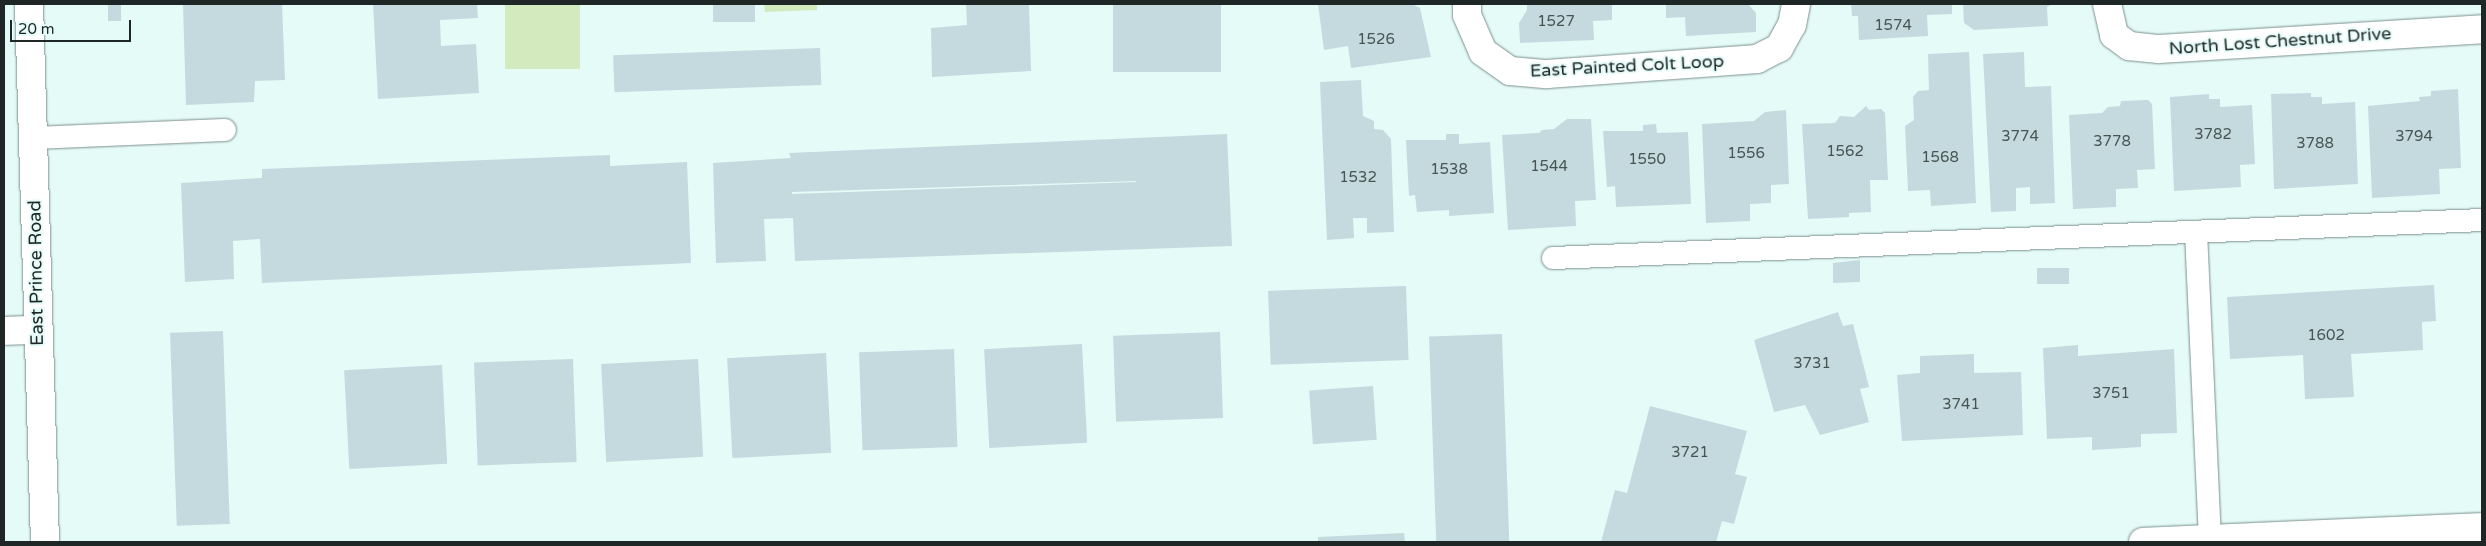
<!DOCTYPE html>
<style>
body{margin:0}
#map{position:relative;width:2486px;height:546px;overflow:hidden;background:#e5fbf8;font-family:"Varela Round",sans-serif}
div>[style]{position:absolute}
[style*='--x']{left:calc(var(--x)*1px);top:calc(var(--y)*1px);width:calc(var(--w)*1px);rotate:calc(var(--a)*1deg)}
.green>*{inset:0;background:#d2eabe;transform-origin:0 0}
.building>*{inset:0;background:#c5dade;transform-origin:0 0}
.roads{filter:drop-shadow(0 0 1px #7c908d) drop-shadow(0 0 1px #7c908d)}
.service>*{height:22px;margin:-11px;padding:0 11px;transform-origin:11px;border-radius:11px;background:#fff}
.minor>*{height:28px;margin:-14px;padding:0 14px;transform-origin:14px;border-radius:14px;background:#fff}
.secondary>*{height:28px;margin:-14px;padding:0 14px;transform-origin:14px;border-radius:14px;background:#fff}
span{translate:-50% -50%;white-space:nowrap;text-align:center;line-height:1.15;-webkit-text-stroke:4px #e5fbf8;paint-order:stroke}
.number-label{font-size:15px;color:#485454}
.number-label span{-webkit-text-stroke-width:0}
.street-label{font-size:18px;color:#1f2726}
.frame{position:absolute;inset:0;border:5px solid #1f2726;pointer-events:none}
.scale{position:absolute;left:10px;top:20px;width:121px;height:22px;box-sizing:border-box;border:2px solid #1f2726;border-top:0;padding-left:6px;font-size:15px;line-height:18px;white-space:nowrap;color:#1f2726;-webkit-text-stroke:4px #e5fbf8;paint-order:stroke}
</style>
<div id="map">
<div class="green">
<div style="left:505px;top:4px;width:75px;height:65px"></div>
<div style="clip-path:polygon(764px 4px,817px 4px,817px 10px,765px 12px)"></div>
</div>
<div class="building">
<div style="left:108px;top:4px;width:13px;height:17px"></div>
<div style="clip-path:polygon(183px 4px,282px 4px,285px 80px,255px 81px,254px 102px,186px 105px)"></div>
<div style="clip-path:polygon(373px 4px,477px 4px,478px 18px,440px 20px,441px 46px,476px 44px,479px 93px,378px 99px)"></div>
<div style="left:713px;top:4px;width:42px;height:18px"></div>
<div style="clip-path:polygon(966px 4px,1029px 4px,1031px 71px,932px 77px,931px 28px,967px 25px)"></div>
<div style="left:1113px;top:4px;width:108px;height:68px"></div>
<div style="clip-path:polygon(1318px 4px,1412px 4px,1420px 8px,1431px 57px,1351px 68px,1348px 46px,1324px 50px)"></div>
<div style="clip-path:polygon(1527px 4px,1612px 4px,1612px 20px,1593px 21px,1594px 40px,1520px 43px,1519px 23px,1527px 10px)"></div>
<div style="clip-path:polygon(1666px 4px,1748px 4px,1756px 13px,1756px 32px,1686px 36px,1685px 17px,1666px 18px)"></div>
<div style="clip-path:polygon(1851px 4px,1952px 4px,1952px 14px,1927px 15px,1928px 36px,1859px 40px,1858px 16px,1852px 16px)"></div>
<div style="clip-path:polygon(1963px 4px,2052px 4px,2047px 7px,2048px 26px,1974px 30px,1964px 23px)"></div>
<div style="left:820px;top:48px;width:37px;height:207px;rotate:88deg"></div>
<div style="clip-path:polygon(1969px 52px,1976px 203px,1931px 206px,1930px 190px,1908px 191px,1905px 126px,1914px 120px,1913px 97px,1918px 91px,1929px 90px,1928px 54px)"></div>
<div style="clip-path:polygon(2024px 52px,2025px 87px,2051px 86px,2055px 203px,2030px 204px,2030px 187px,2016px 188px,2016px 211px,1991px 212px,1983px 54px)"></div>
<div style="clip-path:polygon(1361px 80px,1363px 116px,1374px 121px,1374px 129px,1383px 130px,1391px 139px,1394px 232px,1367px 233px,1367px 218px,1353px 218px,1354px 238px,1327px 240px,1320px 82px)"></div>
<div style="clip-path:polygon(2458px 89px,2461px 168px,2439px 169px,2440px 194px,2372px 198px,2368px 106px,2420px 101px,2419px 97px,2431px 96px,2431px 91px)"></div>
<div style="clip-path:polygon(2311px 93px,2311px 97px,2322px 97px,2322px 104px,2355px 102px,2358px 184px,2274px 189px,2271px 94px)"></div>
<div style="clip-path:polygon(2209px 94px,2209px 99px,2220px 99px,2220px 107px,2252px 105px,2255px 164px,2240px 165px,2241px 187px,2174px 191px,2170px 97px)"></div>
<div style="clip-path:polygon(2148px 100px,2152px 104px,2155px 169px,2137px 170px,2138px 188px,2116px 189px,2116px 207px,2073px 209px,2069px 115px,2102px 113px,2108px 107px,2120px 106px,2121px 101px)"></div>
<div style="clip-path:polygon(1866px 106px,1869px 110px,1881px 109px,1885px 113px,1888px 180px,1870px 180px,1871px 212px,1849px 213px,1849px 217px,1808px 219px,1802px 124px,1835px 123px,1840px 116px,1854px 117px)"></div>
<div style="clip-path:polygon(1786px 110px,1789px 184px,1771px 185px,1771px 203px,1750px 204px,1750px 221px,1706px 223px,1702px 124px,1754px 121px,1765px 112px)"></div>
<div style="clip-path:polygon(1567px 119px,1591px 119px,1596px 200px,1575px 201px,1576px 226px,1508px 230px,1502px 135px,1539px 133px,1542px 130px,1554px 129px)"></div>
<div style="clip-path:polygon(1656px 124px,1657px 133px,1688px 132px,1691px 204px,1616px 207px,1615px 186px,1607px 187px,1603px 131px,1643px 131px,1643px 125px)"></div>
<div style="clip-path:polygon(evenodd,1227px 134px,1232px 246px,795px 261px,793px 218px,764px 219px,766px 261px,716px 263px,713px 163px,791px 158px,789px 153px,1227px 134px,1136px 182px,792px 194px,792px 192px,1136px 181px,1136px 182px)"></div>
<div style="clip-path:polygon(1446px 134px,1459px 134px,1459px 144px,1490px 142px,1494px 213px,1449px 216px,1449px 210px,1417px 212px,1415px 195px,1409px 196px,1406px 140px,1446px 140px)"></div>
<div style="clip-path:polygon(610px 155px,610px 166px,687px 162px,691px 263px,262px 283px,260px 239px,233px 241px,234px 279px,185px 282px,181px 183px,262px 178px,262px 169px)"></div>
<div style="clip-path:polygon(1860px 260px,1860px 282px,1833px 283px,1833px 263px)"></div>
<div style="left:2037px;top:268px;width:32px;height:16px"></div>
<div style="clip-path:polygon(2434px 285px,2436px 321px,2422px 322px,2423px 350px,2351px 354px,2354px 397px,2305px 399px,2303px 355px,2230px 359px,2227px 297px)"></div>
<div style="left:1406px;top:286px;width:74px;height:138px;rotate:88deg"></div>
<div style="clip-path:polygon(1838px 312px,1843px 326px,1853px 324px,1869px 387px,1860px 389px,1869px 422px,1820px 435px,1805px 405px,1774px 412px,1754px 340px)"></div>
<div style="left:223px;top:331px;width:193px;height:53px;rotate:88deg"></div>
<div style="left:1220px;top:332px;width:86px;height:107px;rotate:88deg"></div>
<div style="left:1502px;top:334px;width:208px;height:73px;rotate:88deg"></div>
<div style="left:1082px;top:344px;width:99px;height:98px;rotate:87deg"></div>
<div style="clip-path:polygon(2078px 345px,2078px 356px,2174px 349px,2177px 433px,2141px 434px,2141px 447px,2092px 450px,2092px 437px,2047px 439px,2043px 348px)"></div>
<div style="left:954px;top:349px;width:98px;height:95px;rotate:88deg"></div>
<div style="left:826px;top:353px;width:100px;height:99px;rotate:87deg"></div>
<div style="clip-path:polygon(1974px 354px,1974px 373px,2021px 372px,2023px 435px,1902px 441px,1897px 375px,1920px 373px,1920px 356px)"></div>
<div style="left:573px;top:359px;width:103px;height:99px;rotate:88deg"></div>
<div style="left:698px;top:359px;width:98px;height:97px;rotate:87deg"></div>
<div style="left:442px;top:365px;width:99px;height:98px;rotate:87deg"></div>
<div style="left:1373px;top:386px;width:54px;height:64px;rotate:86deg"></div>
<div style="clip-path:polygon(1650px 406px,1747px 431px,1735px 474px,1747px 477px,1734px 524px,1722px 521px,1716px 542px,1601px 542px,1615px 490px,1627px 493px)"></div>
<div style="clip-path:polygon(1404px 533px,1405px 542px,1318px 542px,1318px 537px)"></div>
</div>
<div class="roads">
<div class="service">
<div style="--x:33;--y:138;--w:192;--a:-2.4"></div>
<div style="--x:2196;--y:232;--w:307;--a:87.4"></div>
<div style="--x:1553;--y:258;--w:930;--a:-2.34"></div>
</div>
<div class="minor">
<div style="--x:1467;--y:4;--w:11;--a:90"></div>
<div style="--x:1467;--y:15;--w:40;--a:66.6"></div>
<div style="--x:1483;--y:52;--w:33;--a:35"></div>
<div style="--x:1510;--y:71;--w:37;--a:5"></div>
<div style="--x:1547;--y:74;--w:211;--a:-4.1"></div>
<div style="--x:1757;--y:59;--w:25;--a:-27"></div>
<div style="--x:1779;--y:48;--w:26;--a:-61"></div>
<div style="--x:1792;--y:25;--w:21;--a:-79"></div>
<div style="--x:2107;--y:4;--w:32;--a:77"></div>
<div style="--x:2114;--y:35;--w:19;--a:36"></div>
<div style="--x:2129;--y:46;--w:30;--a:6"></div>
<div style="--x:2159;--y:49;--w:324;--a:-3.5"></div>
<div style="--x:4;--y:331;--w:33;--a:-2"></div>
<div style="--x:2143;--y:542;--w:339;--a:-2.5"></div>
</div>
<div class="secondary">
<div style="--x:29;--y:4;--w:538;--a:88.3"></div>
</div>
</div>
<div class="number-label">
<span style="left:1556px;top:22px">1527</span>
<span style="left:1893px;top:26px">1574</span>
<span style="left:1376px;top:40px">1526</span>
<span style="left:2213px;top:135px">3782</span>
<span style="left:2020px;top:137px">3774</span>
<span style="left:2414px;top:137px">3794</span>
<span style="left:2112px;top:142px">3778</span>
<span style="left:2315px;top:144px">3788</span>
<span style="left:1845px;top:152px">1562</span>
<span style="left:1746px;top:154px">1556</span>
<span style="left:1940px;top:158px">1568</span>
<span style="left:1647px;top:160px">1550</span>
<span style="left:1549px;top:167px">1544</span>
<span style="left:1449px;top:170px">1538</span>
<span style="left:1358px;top:178px">1532</span>
<span style="left:2326px;top:336px">1602</span>
<span style="left:1812px;top:364px">3731</span>
<span style="left:2111px;top:394px">3751</span>
<span style="left:1961px;top:405px">3741</span>
<span style="left:1690px;top:453px">3721</span>
</div>
<div class="street-label">
<span style="left:2280px;top:41px;rotate:-4deg">North Lost Chestnut Drive</span>
<span style="left:1627px;top:66px;rotate:-3deg">East Painted Colt Loop</span>
<span style="left:36px;top:273px;rotate:-91deg">East Prince Road</span>
</div>
<div class="frame"></div>
<div class="scale">20 m</div>
</div>
